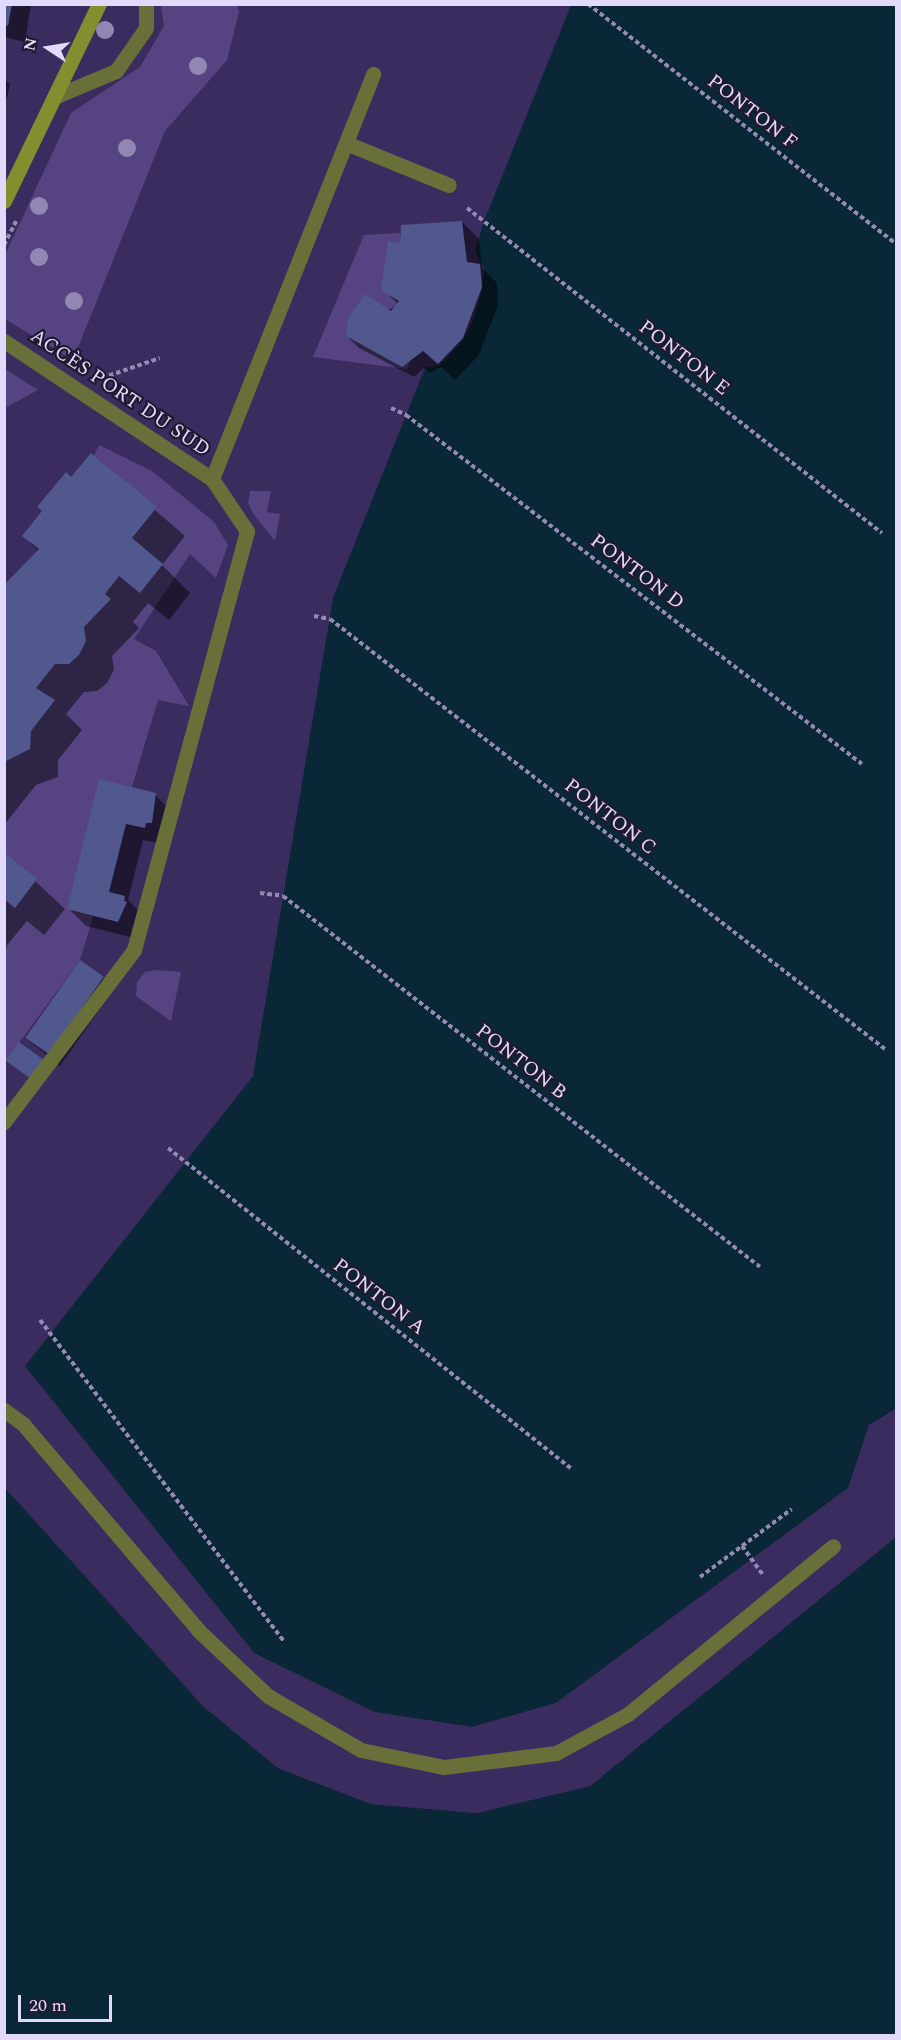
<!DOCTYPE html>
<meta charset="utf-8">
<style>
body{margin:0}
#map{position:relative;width:901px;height:2040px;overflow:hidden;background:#3b2c5f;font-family:Spectral,serif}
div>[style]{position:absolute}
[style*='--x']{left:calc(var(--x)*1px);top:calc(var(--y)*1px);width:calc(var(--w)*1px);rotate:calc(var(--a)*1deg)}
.green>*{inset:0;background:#564482}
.water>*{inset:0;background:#092737}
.pier>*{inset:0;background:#3b2c5f}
.shadow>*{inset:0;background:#0007}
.building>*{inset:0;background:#50588e;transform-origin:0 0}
.path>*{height:4px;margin-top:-2px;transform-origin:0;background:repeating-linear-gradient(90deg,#958ab3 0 4.5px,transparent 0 7.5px)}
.lane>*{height:15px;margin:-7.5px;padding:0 7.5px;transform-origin:7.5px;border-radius:7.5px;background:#686f38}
.secondary>*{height:15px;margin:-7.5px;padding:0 7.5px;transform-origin:7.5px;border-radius:7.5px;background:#838e2e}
.trees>*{width:18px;height:18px;margin:-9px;border-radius:50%;background:#9186b4}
span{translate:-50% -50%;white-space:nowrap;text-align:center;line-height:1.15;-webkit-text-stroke:4.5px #201a31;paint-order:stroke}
.street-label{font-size:20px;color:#e1dafa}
.frame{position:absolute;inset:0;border:6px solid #e1dafa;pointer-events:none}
.north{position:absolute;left:18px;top:18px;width:60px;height:60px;-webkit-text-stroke:4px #201a31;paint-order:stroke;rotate:282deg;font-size:16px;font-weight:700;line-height:24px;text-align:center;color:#e1dafa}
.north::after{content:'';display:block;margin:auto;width:21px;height:27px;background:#e1dafa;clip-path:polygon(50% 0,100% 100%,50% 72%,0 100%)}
.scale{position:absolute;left:18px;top:1995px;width:94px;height:27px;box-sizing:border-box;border:3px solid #e1dafa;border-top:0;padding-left:8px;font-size:18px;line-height:21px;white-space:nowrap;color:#e1dafa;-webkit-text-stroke:4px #201a31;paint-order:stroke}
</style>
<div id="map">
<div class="green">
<div style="clip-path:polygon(161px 5px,237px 5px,239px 12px,227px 60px,165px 131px,73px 360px,5px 319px,5px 255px,71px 113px,140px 67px,164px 26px)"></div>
<div style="clip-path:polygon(400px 233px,412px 357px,407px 369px,313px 357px,364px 235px)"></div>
<div style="clip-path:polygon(4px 369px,5px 369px,38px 390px,5px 408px)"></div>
<div style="clip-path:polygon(99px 445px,152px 471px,214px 522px,228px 545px,216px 578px,190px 554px,134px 639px,156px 651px,189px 706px,158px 700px,80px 960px,5px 1062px,4px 713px,140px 494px,94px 455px)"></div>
<div style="clip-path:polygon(250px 491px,271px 491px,267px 512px,280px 514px,275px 541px,254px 515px,248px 503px)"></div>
<div style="clip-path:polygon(157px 970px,181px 972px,171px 1021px,136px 996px,137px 982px,145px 972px)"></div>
</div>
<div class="water">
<div style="clip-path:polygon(571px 5px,896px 5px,896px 1409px,869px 1425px,848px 1488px,556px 1703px,472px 1727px,374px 1712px,254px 1653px,25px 1366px,253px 1076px,333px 598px,425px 368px,440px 365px,462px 342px,473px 321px,482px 290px,484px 269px,475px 251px,484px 221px)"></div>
<div style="clip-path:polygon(4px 1487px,203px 1706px,278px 1768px,371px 1804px,477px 1813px,590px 1786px,896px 1537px,896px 2035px,5px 2035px)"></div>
</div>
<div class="pier">
<div style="clip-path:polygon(25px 1366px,254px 1653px,374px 1712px,472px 1727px,556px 1703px,848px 1489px,869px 1425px,896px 1409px,896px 1413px,871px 1427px,850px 1491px,558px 1706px,472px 1730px,373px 1715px,252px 1655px)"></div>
<div style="clip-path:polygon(4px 1484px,205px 1704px,280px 1766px,371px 1801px,476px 1810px,588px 1783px,893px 1535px,896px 1537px,590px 1786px,477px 1813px,371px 1804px,278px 1768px,203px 1706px)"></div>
</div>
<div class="shadow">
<div style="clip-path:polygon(4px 4px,31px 4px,25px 42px,4px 37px)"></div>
<div style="clip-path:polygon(4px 79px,10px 84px,7px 98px,4px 97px)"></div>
<div style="clip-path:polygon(462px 222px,479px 239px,482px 268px,497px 283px,498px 305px,479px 355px,455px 380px,441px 367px,430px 373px,424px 368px,414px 377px,359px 348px,347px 336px,398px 304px,383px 289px,401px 244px)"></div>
<div style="clip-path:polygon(91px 455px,185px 536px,162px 565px,190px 593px,169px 620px,148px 603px,133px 622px,139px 628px,112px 656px,114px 670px,107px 683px,97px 691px,84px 692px,66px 714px,82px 730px,58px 760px,58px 777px,36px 785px,4px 825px,4px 588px,39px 551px,24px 536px)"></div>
<div style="clip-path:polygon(101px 781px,155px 795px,172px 812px,161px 844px,143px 840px,128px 900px,142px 914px,134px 938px,86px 926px,69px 909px)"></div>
<div style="clip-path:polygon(4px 852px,65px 909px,44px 935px,27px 921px,7px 945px,4px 964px)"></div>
<div style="clip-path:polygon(103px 978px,114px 989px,60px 1066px,26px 1038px)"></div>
</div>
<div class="building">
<div style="clip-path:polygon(5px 4px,12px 4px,8px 26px,5px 25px)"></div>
<div style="clip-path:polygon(462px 221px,467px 262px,480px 264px,482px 287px,463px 338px,438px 364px,423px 351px,402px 367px,346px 336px,348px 318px,365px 294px,391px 311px,399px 301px,381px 290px,388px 241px,400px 243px,401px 225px)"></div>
<div style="clip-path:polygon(91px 453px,157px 507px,132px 538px,163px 564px,140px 593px,119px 576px,105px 594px,111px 599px,84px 627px,86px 641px,79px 655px,69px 664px,55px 664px,36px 688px,55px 700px,31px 731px,30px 749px,4px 762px,4px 585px,39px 549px,22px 536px,42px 511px,37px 507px,66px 472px,71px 477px)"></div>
<div style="clip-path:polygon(99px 779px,156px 793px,152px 823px,146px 823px,145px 828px,126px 824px,109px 892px,125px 896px,124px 901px,127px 902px,118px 922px,67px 909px)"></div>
<div style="clip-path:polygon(4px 852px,37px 879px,15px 908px,4px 899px)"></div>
<div style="left:80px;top:960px;width:29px;height:95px;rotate:35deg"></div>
<div style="left:19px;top:1042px;width:31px;height:23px;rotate:36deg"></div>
</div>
<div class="path">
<div style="--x:588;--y:4;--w:390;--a:37.9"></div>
<div style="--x:467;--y:208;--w:527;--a:38.07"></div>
<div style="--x:4;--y:245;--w:27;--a:-63"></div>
<div style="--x:102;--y:378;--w:61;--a:-19"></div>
<div style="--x:391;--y:408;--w:17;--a:25"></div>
<div style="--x:406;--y:415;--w:574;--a:37.43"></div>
<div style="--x:314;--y:616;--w:16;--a:11"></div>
<div style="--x:330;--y:619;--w:702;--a:37.77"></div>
<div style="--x:260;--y:893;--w:23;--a:7"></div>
<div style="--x:283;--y:896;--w:604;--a:37.87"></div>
<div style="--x:168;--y:1148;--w:517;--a:38.49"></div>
<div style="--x:40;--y:1320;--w:404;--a:52.8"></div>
<div style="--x:742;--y:1546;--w:36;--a:54"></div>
<div style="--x:700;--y:1577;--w:114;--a:-36.5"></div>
</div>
<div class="lane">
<div style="--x:54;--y:97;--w:67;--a:-22.8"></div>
<div style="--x:116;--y:71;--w:52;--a:-55.1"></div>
<div style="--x:146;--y:28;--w:24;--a:-90"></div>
<div style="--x:346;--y:143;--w:111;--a:22.2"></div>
<div style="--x:4;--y:341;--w:250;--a:33.6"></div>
<div style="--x:212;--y:479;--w:63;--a:56.1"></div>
<div style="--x:247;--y:531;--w:434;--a:105.1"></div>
<div style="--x:134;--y:950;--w:216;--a:127.1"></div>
<div style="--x:212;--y:479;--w:436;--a:-68.3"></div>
<div style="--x:4;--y:1410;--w:24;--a:36"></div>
<div style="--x:23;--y:1424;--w:272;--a:49.6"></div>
<div style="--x:199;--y:1631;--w:95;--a:43.3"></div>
<div style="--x:268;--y:1696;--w:108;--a:30.1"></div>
<div style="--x:361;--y:1750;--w:85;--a:11.6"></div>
<div style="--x:444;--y:1767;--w:113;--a:-7.1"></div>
<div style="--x:556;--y:1753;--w:82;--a:-28.4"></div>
<div style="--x:628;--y:1714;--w:265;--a:-39.3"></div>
</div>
<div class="secondary">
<div style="--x:4;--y:201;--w:219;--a:-64.3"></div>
</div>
<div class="trees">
<div style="left:105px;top:30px"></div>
<div style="left:198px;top:66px"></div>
<div style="left:127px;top:148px"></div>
<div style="left:39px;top:206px"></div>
<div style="left:39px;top:257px"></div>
<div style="left:74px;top:301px"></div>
</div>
<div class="street-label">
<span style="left:752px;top:112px;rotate:38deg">PONTON F</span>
<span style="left:684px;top:358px;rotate:38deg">PONTON E</span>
<span style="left:120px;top:393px;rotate:34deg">ACCÈS PORT DU SUD</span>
<span style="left:637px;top:572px;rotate:37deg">PONTON D</span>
<span style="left:610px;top:817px;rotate:38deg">PONTON C</span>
<span style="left:521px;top:1062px;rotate:38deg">PONTON B</span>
<span style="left:379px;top:1297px;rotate:38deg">PONTON A</span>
</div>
<div class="frame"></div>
<div class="north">N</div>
<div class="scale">20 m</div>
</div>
